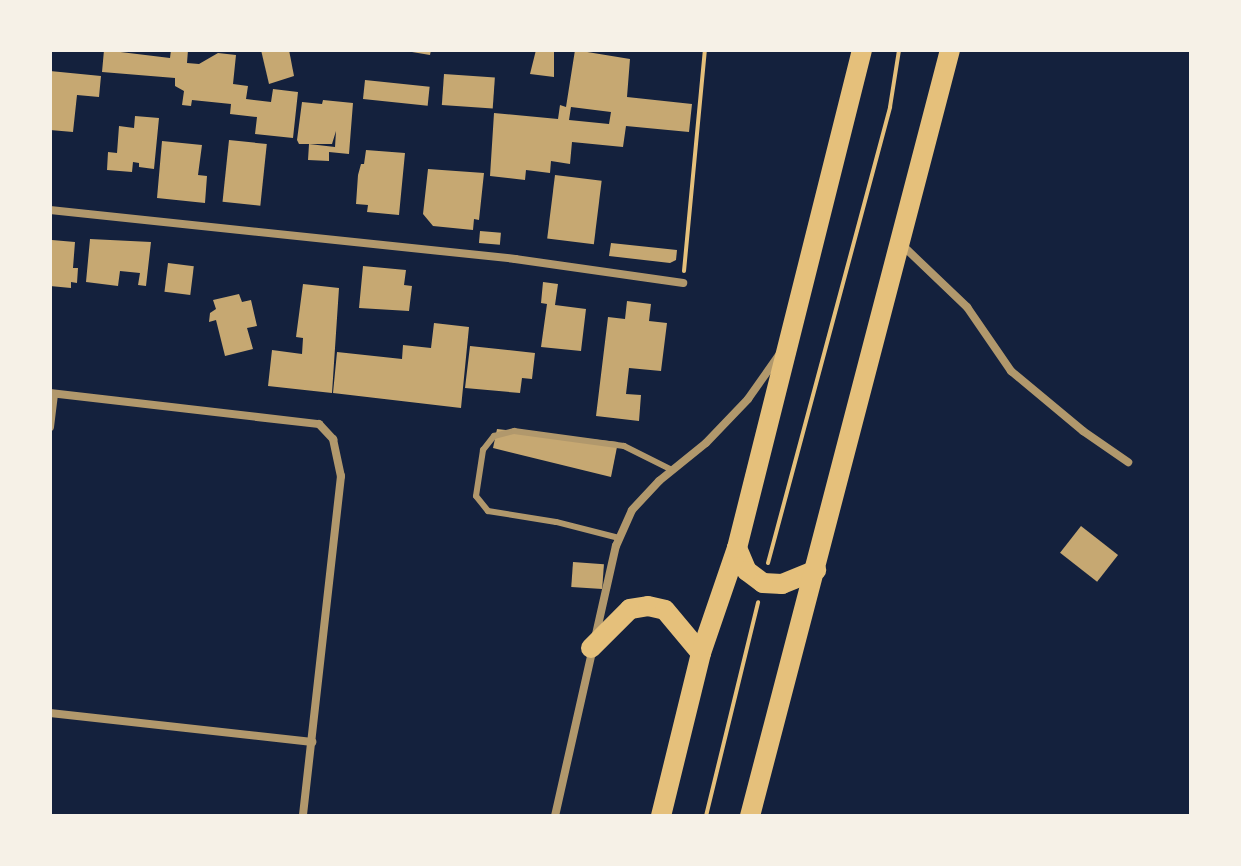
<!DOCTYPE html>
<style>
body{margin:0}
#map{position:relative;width:1241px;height:866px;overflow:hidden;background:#14213d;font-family:Lato,sans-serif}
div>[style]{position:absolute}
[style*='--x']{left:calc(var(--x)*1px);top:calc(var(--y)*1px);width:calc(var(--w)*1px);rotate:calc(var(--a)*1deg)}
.building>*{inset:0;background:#c6a872;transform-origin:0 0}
.path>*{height:4px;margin:-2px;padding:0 2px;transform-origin:2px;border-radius:2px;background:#e5c07b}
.service>*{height:6px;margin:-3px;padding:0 3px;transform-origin:3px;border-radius:3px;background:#b1986c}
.minor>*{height:8px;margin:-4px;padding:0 4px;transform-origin:4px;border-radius:4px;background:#b1986c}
.primary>*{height:20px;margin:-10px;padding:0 10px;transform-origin:10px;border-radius:10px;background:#e5c07b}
span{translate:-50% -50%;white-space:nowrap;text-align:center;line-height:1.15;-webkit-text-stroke:6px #f6f1e7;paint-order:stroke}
.frame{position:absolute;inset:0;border:52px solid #f6f1e7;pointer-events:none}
</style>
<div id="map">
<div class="building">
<div style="clip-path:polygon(104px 50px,170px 58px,171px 50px,188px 50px,187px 63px,199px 64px,218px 53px,236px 55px,233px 84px,248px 86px,246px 99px,271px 102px,273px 89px,298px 92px,293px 138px,255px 134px,257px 117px,230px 114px,231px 104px,192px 100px,191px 106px,182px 105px,184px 91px,175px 86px,175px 78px,102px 72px)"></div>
<div style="clip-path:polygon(261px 50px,289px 50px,294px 76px,269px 84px)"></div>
<div style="clip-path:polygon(400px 50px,431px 50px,430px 55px)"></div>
<div style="clip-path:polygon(536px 50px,554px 50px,554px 77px,530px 74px)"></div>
<div style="clip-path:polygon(evenodd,575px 50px,630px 59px,627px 97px,692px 104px,689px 132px,626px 126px,623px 147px,572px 142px,570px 164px,551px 161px,550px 173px,526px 170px,525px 180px,490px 176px,494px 113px,558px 119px,560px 105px,566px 107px,575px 50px,571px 107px,611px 112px,609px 124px,569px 120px,571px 107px)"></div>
<div style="clip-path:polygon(50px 71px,101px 76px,99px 97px,77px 95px,73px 132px,50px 130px)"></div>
<div style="left:444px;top:74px;width:51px;height:31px;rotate:4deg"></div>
<div style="left:365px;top:80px;width:65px;height:19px;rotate:6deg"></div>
<div style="clip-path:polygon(323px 100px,353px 103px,349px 154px,329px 152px,329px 161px,308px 160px,309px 144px,335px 147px,336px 131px,332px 144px,299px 144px,297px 140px,302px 102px,322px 104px)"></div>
<div style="clip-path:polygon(135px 116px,159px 118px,154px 169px,139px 167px,139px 163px,133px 162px,132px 172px,107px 170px,108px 152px,117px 153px,119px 126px,134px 128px)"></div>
<div style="left:229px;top:140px;width:38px;height:62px;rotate:6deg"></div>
<div style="clip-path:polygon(162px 141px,202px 145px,198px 175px,207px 176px,205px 203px,157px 198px)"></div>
<div style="clip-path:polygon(366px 150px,405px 153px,399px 215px,367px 212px,368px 205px,356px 204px,358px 175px,361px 164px,364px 164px)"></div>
<div style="clip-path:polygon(428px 169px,484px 173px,479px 220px,474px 219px,473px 230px,433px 226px,423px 214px)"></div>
<div style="left:555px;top:175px;width:47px;height:64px;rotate:7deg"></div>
<div style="left:480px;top:231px;width:21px;height:12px;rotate:5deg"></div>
<div style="clip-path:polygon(90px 239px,151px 242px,146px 286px,138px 285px,140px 273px,120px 271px,118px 286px,86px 282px)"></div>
<div style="clip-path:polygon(52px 240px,75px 242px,73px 268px,78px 268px,77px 283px,71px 282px,71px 288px,50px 286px)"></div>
<div style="clip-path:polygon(611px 243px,677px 250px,676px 260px,670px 263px,609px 256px)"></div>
<div style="left:168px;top:263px;width:26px;height:29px;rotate:7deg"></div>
<div style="clip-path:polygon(363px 266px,406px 270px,404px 285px,412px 286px,409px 311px,359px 308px)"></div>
<div style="clip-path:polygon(543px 282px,558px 284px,555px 305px,586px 309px,581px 351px,541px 347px,547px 304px,541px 303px)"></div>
<div style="clip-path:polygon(303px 284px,339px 288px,332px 393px,268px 386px,272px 350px,302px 354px,303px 338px,296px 337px)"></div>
<div style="clip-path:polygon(239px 294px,242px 302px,251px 300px,257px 326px,247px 328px,253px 349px,225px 356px,216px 320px,209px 322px,210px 313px,216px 309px,213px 300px)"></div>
<div style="clip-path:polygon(627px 301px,651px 304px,649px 321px,667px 323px,661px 371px,629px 368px,626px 394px,641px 395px,639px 421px,596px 416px,608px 317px,625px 319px)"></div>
<div style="clip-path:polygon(434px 323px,469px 327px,461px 408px,333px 393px,337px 352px,402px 359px,403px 345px,431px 348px)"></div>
<div style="clip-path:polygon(470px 346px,535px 353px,532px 379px,522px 378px,520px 393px,465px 388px)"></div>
<div style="clip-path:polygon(497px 429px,618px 442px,611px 477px,493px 448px)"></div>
<div style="left:1081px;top:526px;width:47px;height:34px;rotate:38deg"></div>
<div style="left:573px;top:562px;width:31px;height:25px;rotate:4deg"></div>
</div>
<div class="path">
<div style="--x:684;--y:271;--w:222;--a:-84.6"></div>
<div style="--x:768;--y:563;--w:472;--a:-75"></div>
<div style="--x:890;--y:107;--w:58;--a:-81"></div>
<div style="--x:706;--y:816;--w:220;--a:-76.3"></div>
</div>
<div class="service">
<div style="--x:619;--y:538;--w:65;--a:-165.7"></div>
<div style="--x:556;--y:522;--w:69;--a:-170.8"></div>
<div style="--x:488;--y:511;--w:19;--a:-129"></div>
<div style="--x:476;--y:496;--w:47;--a:-81.3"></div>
<div style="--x:483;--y:450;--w:18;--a:-52"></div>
<div style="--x:494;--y:436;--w:21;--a:-14"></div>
<div style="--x:514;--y:431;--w:111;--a:7.8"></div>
<div style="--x:624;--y:446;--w:54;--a:26.6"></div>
</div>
<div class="minor">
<div style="--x:50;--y:210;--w:468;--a:6"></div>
<div style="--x:515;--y:259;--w:170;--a:8.1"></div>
<div style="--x:900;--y:243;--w:93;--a:43.7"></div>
<div style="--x:967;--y:307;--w:78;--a:55.5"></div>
<div style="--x:1011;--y:371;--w:94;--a:39.8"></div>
<div style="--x:1083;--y:431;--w:55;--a:34.6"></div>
<div style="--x:50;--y:393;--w:271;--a:6.6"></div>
<div style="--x:319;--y:424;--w:21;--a:47"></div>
<div style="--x:333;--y:439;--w:38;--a:78"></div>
<div style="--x:341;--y:476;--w:342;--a:96.4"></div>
<div style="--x:50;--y:427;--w:33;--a:-83"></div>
<div style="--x:50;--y:713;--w:264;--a:6.3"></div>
<div style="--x:555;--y:816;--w:277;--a:-77.3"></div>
<div style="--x:616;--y:546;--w:39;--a:-66"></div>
<div style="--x:632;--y:510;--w:40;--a:-47"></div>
<div style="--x:659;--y:481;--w:60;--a:-39"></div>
<div style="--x:706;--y:443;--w:61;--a:-46.3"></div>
<div style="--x:748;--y:399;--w:54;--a:-54.8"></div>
</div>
<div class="primary">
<div style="--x:737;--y:548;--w:25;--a:67"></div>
<div style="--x:747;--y:571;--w:20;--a:37"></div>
<div style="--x:763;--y:583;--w:19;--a:3"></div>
<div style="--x:782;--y:584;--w:37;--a:-22"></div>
<div style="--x:591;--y:648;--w:55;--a:-45"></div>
<div style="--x:630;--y:609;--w:18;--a:-9"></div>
<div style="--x:648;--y:606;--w:17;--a:13"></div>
<div style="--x:665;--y:610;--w:56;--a:50.1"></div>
<div style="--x:661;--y:816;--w:168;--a:-76.2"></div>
<div style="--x:701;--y:653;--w:111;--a:-71.1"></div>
<div style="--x:737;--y:548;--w:513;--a:-75.91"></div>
<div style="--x:750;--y:816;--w:792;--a:-75.37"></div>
</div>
<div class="frame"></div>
</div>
